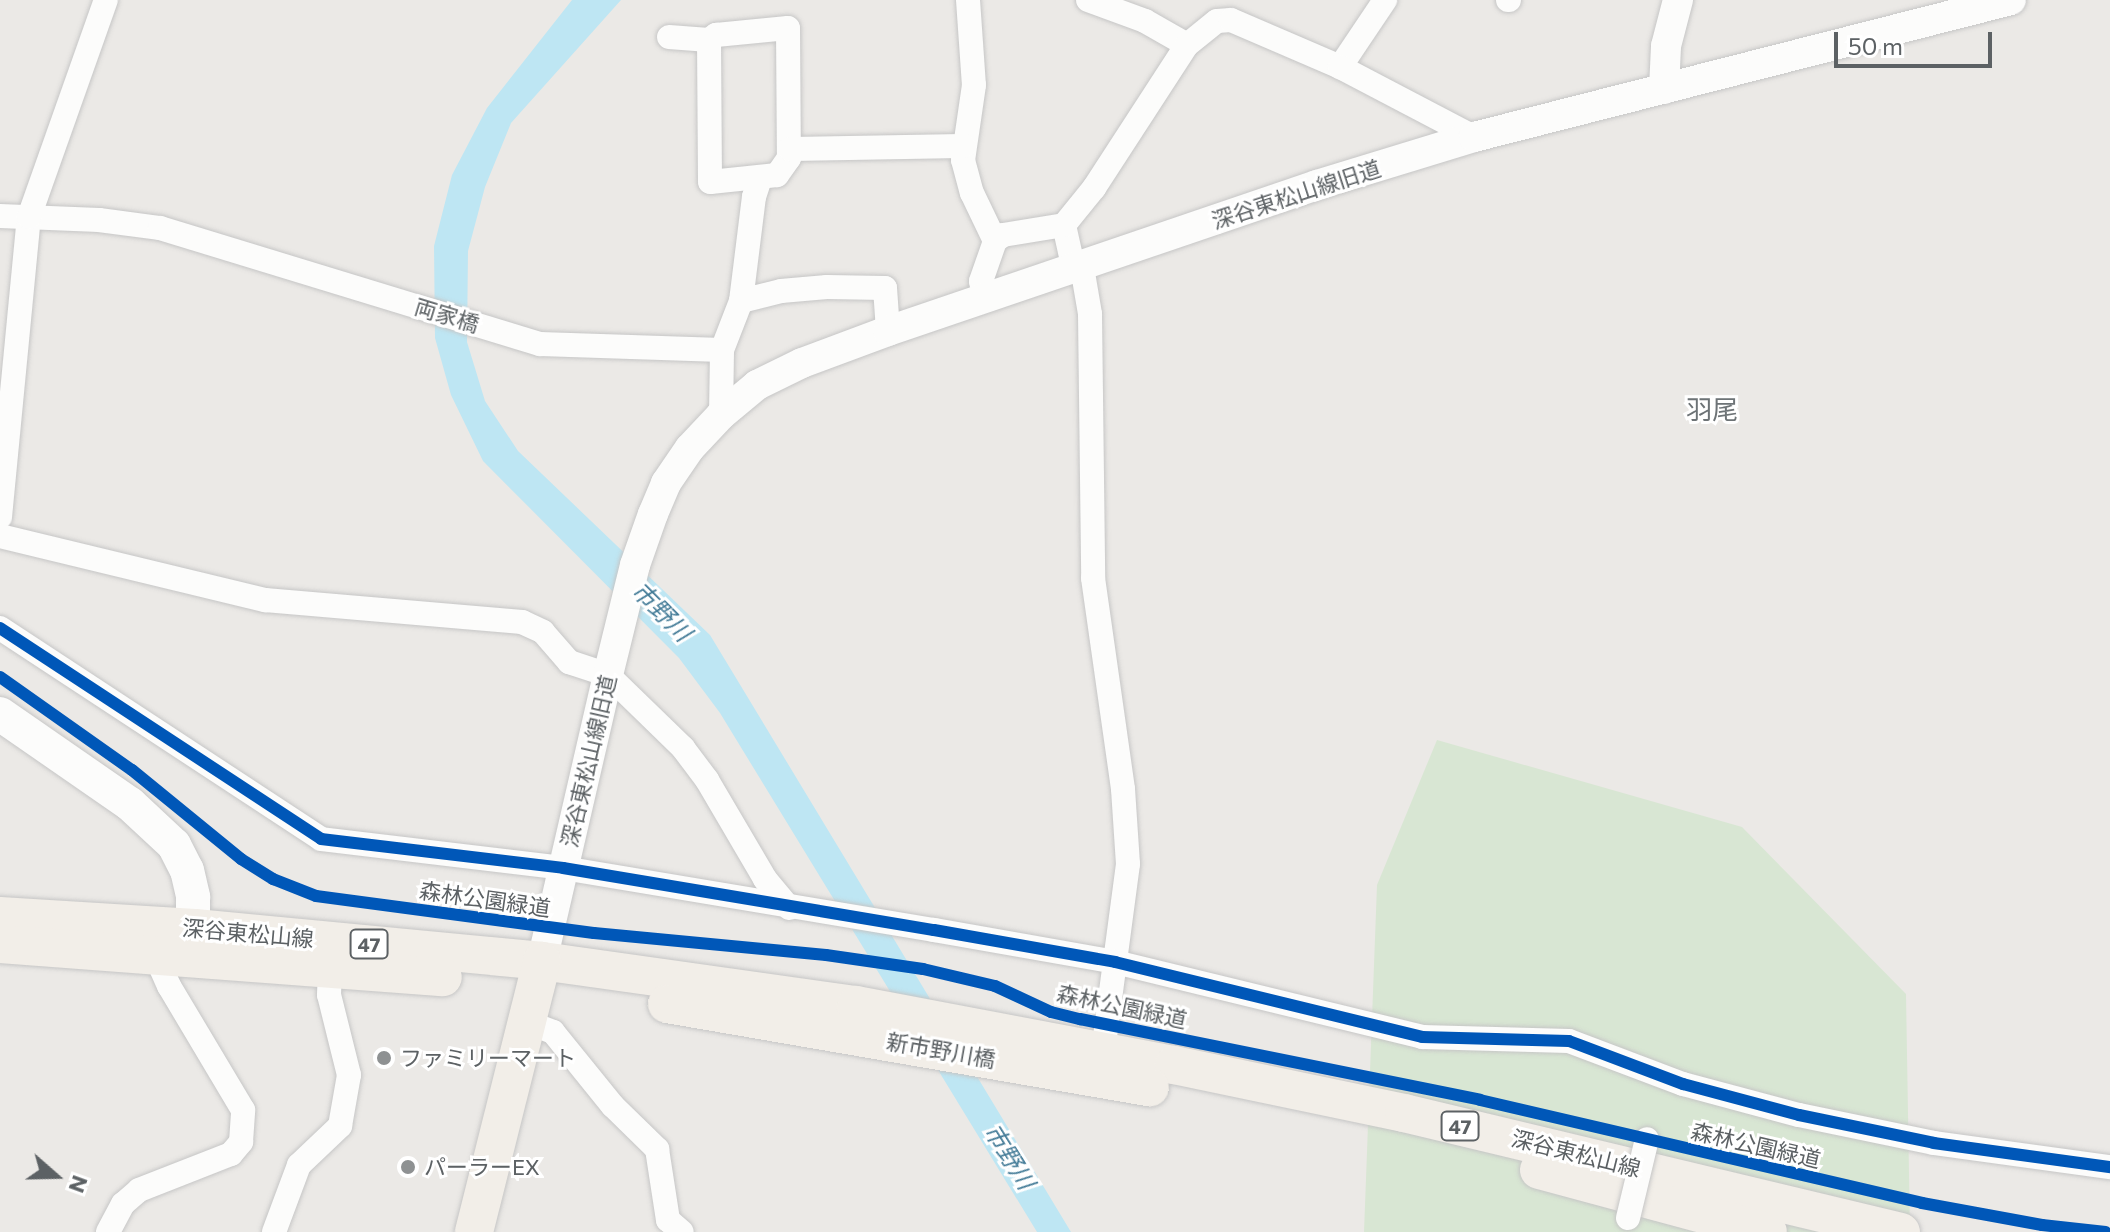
<!DOCTYPE html>
<meta charset="utf-8">
<style>
body{margin:0}
#map{position:relative;width:2110px;height:1232px;overflow:hidden;background:#ebe9e6;font-family:Commissioner,"Noto Sans JP",sans-serif}
div>[style]{position:absolute}
[style*='--x']{left:calc(var(--x)*1px);top:calc(var(--y)*1px);width:calc(var(--w)*1px);rotate:calc(var(--a)*1deg)}
.green>*{inset:0;background:#d8e6d3}
.water>*{inset:0;background:#bee6f3}
.roads{filter:drop-shadow(0 0 2px #c6c6c6) drop-shadow(0 0 2px #c6c6c6)}
.minor>*{height:24px;margin:-12px;padding:0 12px;transform-origin:12px;border-radius:12px;background:#fcfcfb}
.tertiary>*{height:30px;margin:-15px;padding:0 15px;transform-origin:15px;border-radius:15px;background:#fcfcfb}
.secondary>*{height:34px;margin:-17px;padding:0 17px;transform-origin:17px;border-radius:17px;background:#fcfcfb}
.primary>*{height:38px;margin:-19px;padding:0 19px;transform-origin:19px;border-radius:19px;background:#f2eee8}
.bridges{filter:drop-shadow(0 0 2px #c6c6c6) drop-shadow(0 0 2px #c6c6c6)}
.minor-bridge>*{height:24px;margin:-12px;padding:0 12px;transform-origin:12px;border-radius:12px;background:#fcfcfb}
.cycleway>*{height:12px;margin:-6px;padding:0 6px;transform-origin:6px;border-radius:6px;background:#0057b8}
.dots>*{width:22px;height:22px;translate:-50% -50%;box-sizing:border-box;border:4px solid #fff;border-radius:50%}
span{translate:-50% -50%;white-space:nowrap;text-align:center;line-height:1.15;-webkit-text-stroke:6px #fff;paint-order:stroke}
.shield-label span{padding:2px 6px;background:#fff;border:2px solid;border-radius:6px;-webkit-text-stroke-width:0}
.shield-label{font-size:20px;color:#5c6164;font-weight:700}
.street-label{font-size:22px;color:#5c6164}
.poi-label{font-size:22px;color:#5c6164}
.left{translate:0 -50%;text-align:left}
.water-label{font-size:24px;color:#437b97;font-style:italic}
.quarter-label{font-size:26px;color:#6d7376}
.north{position:absolute;left:16px;top:1136px;width:80px;height:80px;-webkit-text-stroke:6px #fff;paint-order:stroke;rotate:110deg;font-size:22px;font-weight:700;line-height:32px;text-align:center;color:#5c6164}
.north::after{content:'';display:block;margin:auto;width:28px;height:36px;background:#5c6164;clip-path:polygon(50% 0,100% 100%,50% 72%,0 100%)}
.scale{position:absolute;left:1834px;top:32px;width:158px;height:36px;box-sizing:border-box;border:4px solid #5c6164;border-top:0;padding-left:10px;font-size:24px;line-height:28px;white-space:nowrap;color:#5c6164;-webkit-text-stroke:6px #fff;paint-order:stroke}
</style>
<div id="map">
<div class="green">
<div style="clip-path:polygon(1437px 740px,1742px 827px,1906px 994px,1910px 1232px,1364px 1232px,1377px 885px)"></div>
</div>
<div class="water">
<div style="clip-path:polygon(572px 0,621px 0,511px 123px,485px 187px,468px 251px,467px 342px,485px 401px,518px 451px,710px 635px,1071px 1232px,1037px 1232px,720px 713px,679px 658px,483px 461px,451px 395px,435px 338px,434px 246px,452px 175px,487px 108px)"></div>
</div>
<div class="roads">
<div class="minor">
<div style="--x:968;--y:0;--w:85;--a:86"></div>
<div style="--x:974;--y:85;--w:76;--a:98.3"></div>
<div style="--x:963;--y:160;--w:34;--a:75"></div>
<div style="--x:972;--y:193;--w:53;--a:64.4"></div>
<div style="--x:1088;--y:0;--w:61;--a:20.2"></div>
<div style="--x:1145;--y:21;--w:48;--a:29.7"></div>
<div style="--x:1508;--y:0;--w:1;--a:0"></div>
<div style="--x:788;--y:28;--w:130;--a:89.6"></div>
<div style="--x:789;--y:158;--w:21;--a:125"></div>
<div style="--x:777;--y:175;--w:67;--a:174"></div>
<div style="--x:710;--y:182;--w:142;--a:-90.4"></div>
<div style="--x:709;--y:40;--w:9;--a:-36"></div>
<div style="--x:716;--y:35;--w:72;--a:-5.6"></div>
<div style="--x:669;--y:37;--w:40;--a:4.3"></div>
<div style="--x:1340;--y:67;--w:81;--a:-56.1"></div>
<div style="--x:790;--y:149;--w:174;--a:-1"></div>
<div style="--x:0;--y:216;--w:99;--a:2.3"></div>
<div style="--x:99;--y:220;--w:62;--a:7.5"></div>
<div style="--x:160;--y:228;--w:397;--a:17"></div>
<div style="--x:540;--y:344;--w:182;--a:1.9"></div>
<div style="--x:722;--y:350;--w:53;--a:-68.8"></div>
<div style="--x:741;--y:301;--w:41;--a:-14"></div>
<div style="--x:781;--y:291;--w:46;--a:-5"></div>
<div style="--x:827;--y:287;--w:58;--a:1"></div>
<div style="--x:885;--y:288;--w:43;--a:86"></div>
<div style="--x:1064;--y:225;--w:46;--a:77.5"></div>
<div style="--x:1082;--y:267;--w:48;--a:80.3"></div>
<div style="--x:1090;--y:314;--w:264;--a:89.3"></div>
<div style="--x:1093;--y:578;--w:213;--a:81.9"></div>
<div style="--x:1123;--y:789;--w:75;--a:86.2"></div>
<div style="--x:1128;--y:864;--w:190;--a:97.6"></div>
<div style="--x:984;--y:298;--w:17;--a:-100"></div>
<div style="--x:981;--y:281;--w:42;--a:-70.7"></div>
<div style="--x:995;--y:241;--w:10;--a:-37"></div>
<div style="--x:1003;--y:235;--w:62;--a:-9.3"></div>
<div style="--x:1064;--y:225;--w:48;--a:-51"></div>
<div style="--x:1094;--y:188;--w:171;--a:-57"></div>
<div style="--x:1187;--y:45;--w:38;--a:-39"></div>
<div style="--x:1217;--y:21;--w:14;--a:-4"></div>
<div style="--x:1231;--y:20;--w:119;--a:23.3"></div>
<div style="--x:1340;--y:67;--w:151;--a:27.6"></div>
<div style="--x:741;--y:301;--w:105;--a:-82.9"></div>
<div style="--x:754;--y:197;--w:20;--a:-72"></div>
<div style="--x:721;--y:415;--w:65;--a:-89.1"></div>
<div style="--x:0;--y:517;--w:301;--a:-84.5"></div>
<div style="--x:29;--y:217;--w:230;--a:-70.5"></div>
<div style="--x:0;--y:536;--w:273;--a:13.6"></div>
<div style="--x:265;--y:600;--w:258;--a:4.9"></div>
<div style="--x:522;--y:622;--w:23;--a:25"></div>
<div style="--x:543;--y:632;--w:40;--a:49"></div>
<div style="--x:569;--y:662;--w:41;--a:18.4"></div>
<div style="--x:608;--y:675;--w:105;--a:44.2"></div>
<div style="--x:683;--y:748;--w:40;--a:53"></div>
<div style="--x:707;--y:780;--w:115;--a:59.6"></div>
<div style="--x:765;--y:879;--w:38;--a:50"></div>
<div style="--x:0;--y:628;--w:384;--a:33.3"></div>
<div style="--x:321;--y:839;--w:244;--a:6.8"></div>
<div style="--x:563;--y:868;--w:376;--a:9.5"></div>
<div style="--x:934;--y:930;--w:184;--a:10"></div>
<div style="--x:1115;--y:962;--w:316;--a:13.7"></div>
<div style="--x:1422;--y:1037;--w:147;--a:1.6"></div>
<div style="--x:1569;--y:1041;--w:122;--a:20.7"></div>
<div style="--x:1683;--y:1084;--w:120;--a:15"></div>
<div style="--x:1799;--y:1115;--w:138;--a:11.7"></div>
<div style="--x:1934;--y:1143;--w:178;--a:7.8"></div>
<div style="--x:527;--y:1022;--w:28;--a:21"></div>
<div style="--x:553;--y:1032;--w:95;--a:51"></div>
<div style="--x:613;--y:1106;--w:62;--a:44.3"></div>
<div style="--x:657;--y:1149;--w:72;--a:81.2"></div>
<div style="--x:668;--y:1220;--w:18;--a:41"></div>
<div style="--x:108;--y:1232;--w:32;--a:-62"></div>
<div style="--x:123;--y:1204;--w:21;--a:-41"></div>
<div style="--x:139;--y:1190;--w:99;--a:-21.4"></div>
<div style="--x:231;--y:1154;--w:16;--a:-50"></div>
<div style="--x:241;--y:1142;--w:32;--a:-86"></div>
<div style="--x:243;--y:1110;--w:144;--a:-120.8"></div>
<div style="--x:169;--y:986;--w:34;--a:-114"></div>
<div style="--x:274;--y:1232;--w:72;--a:-69.5"></div>
<div style="--x:299;--y:1165;--w:57;--a:-43.6"></div>
<div style="--x:340;--y:1126;--w:52;--a:-80"></div>
<div style="--x:349;--y:1075;--w:82;--a:-104"></div>
<div style="--x:329;--y:995;--w:28;--a:-88"></div>
</div>
<div class="tertiary">
<div style="--x:1664;--y:89;--w:43;--a:-87.3"></div>
<div style="--x:1666;--y:46;--w:48;--a:-75.4"></div>
<div style="--x:542;--y:961;--w:294;--a:-77"></div>
<div style="--x:608;--y:675;--w:113;--a:-76.2"></div>
<div style="--x:635;--y:565;--w:54;--a:-70.6"></div>
<div style="--x:653;--y:514;--w:34;--a:-67"></div>
<div style="--x:666;--y:483;--w:42;--a:-55.6"></div>
<div style="--x:690;--y:448;--w:45;--a:-46.8"></div>
<div style="--x:721;--y:415;--w:47;--a:-39.8"></div>
<div style="--x:757;--y:385;--w:50;--a:-26.1"></div>
<div style="--x:802;--y:363;--w:92;--a:-20.4"></div>
<div style="--x:888;--y:331;--w:453;--a:-18.8"></div>
<div style="--x:1317;--y:185;--w:164;--a:-17"></div>
<div style="--x:1474;--y:137;--w:554;--a:-14.31"></div>
</div>
<div class="secondary">
<div style="--x:0;--y:714;--w:158;--a:34.7"></div>
<div style="--x:130;--y:804;--w:60;--a:43"></div>
<div style="--x:174;--y:845;--w:28;--a:63"></div>
<div style="--x:187;--y:870;--w:28;--a:77"></div>
<div style="--x:193;--y:897;--w:58;--a:90"></div>
</div>
<div class="primary">
<div style="--x:0;--y:916;--w:195;--a:3.5"></div>
<div style="--x:195;--y:928;--w:349;--a:5.4"></div>
<div style="--x:542;--y:961;--w:317;--a:8"></div>
<div style="--x:856;--y:1005;--w:324;--a:10.7"></div>
<div style="--x:1174;--y:1065;--w:235;--a:11.8"></div>
<div style="--x:1404;--y:1113;--w:511;--a:13.47"></div>
<div style="--x:0;--y:944;--w:444;--a:4.3"></div>
<div style="--x:667;--y:1004;--w:490;--a:9.8"></div>
<div style="--x:1539;--y:1170;--w:237;--a:15.1"></div>
<div style="--x:474;--y:1232;--w:279;--a:-75.9"></div>
</div>
</div>
<div class="bridges">
<div class="minor-bridge">
<div style="--x:1628;--y:1218;--w:81;--a:-76.5"></div>
</div>
</div>
<div class="cycleway">
<div style="--x:0;--y:628;--w:384;--a:33.3"></div>
<div style="--x:321;--y:839;--w:244;--a:6.8"></div>
<div style="--x:563;--y:868;--w:376;--a:9.5"></div>
<div style="--x:934;--y:930;--w:184;--a:10"></div>
<div style="--x:1115;--y:962;--w:316;--a:13.7"></div>
<div style="--x:1422;--y:1037;--w:147;--a:1.6"></div>
<div style="--x:1569;--y:1041;--w:122;--a:20.7"></div>
<div style="--x:1683;--y:1084;--w:120;--a:15"></div>
<div style="--x:1799;--y:1115;--w:138;--a:11.7"></div>
<div style="--x:1934;--y:1143;--w:178;--a:7.8"></div>
<div style="--x:0;--y:677;--w:161;--a:35.2"></div>
<div style="--x:132;--y:770;--w:141;--a:39.2"></div>
<div style="--x:241;--y:859;--w:38;--a:32"></div>
<div style="--x:273;--y:879;--w:46;--a:21.6"></div>
<div style="--x:316;--y:896;--w:280;--a:7.6"></div>
<div style="--x:594;--y:933;--w:233;--a:5.4"></div>
<div style="--x:826;--y:955;--w:98;--a:8.2"></div>
<div style="--x:923;--y:969;--w:74;--a:13.3"></div>
<div style="--x:995;--y:986;--w:62;--a:24.9"></div>
<div style="--x:1051;--y:1012;--w:30;--a:14"></div>
<div style="--x:1080;--y:1019;--w:408;--a:11.4"></div>
<div style="--x:1480;--y:1100;--w:454;--a:13.1"></div>
<div style="--x:1922;--y:1203;--w:122;--a:10.4"></div>
<div style="--x:2042;--y:1225;--w:64;--a:6.2"></div>
</div>
<div class="dots">
<div style="left:384px;top:1058px;background:#8e9192"></div>
<div style="left:408px;top:1167px;background:#8e9192"></div>
</div>
<div class="shield-label">
<span style="left:369px;top:944px">47</span>
<span style="left:1460px;top:1126px">47</span>
</div>
<div class="street-label">
<span style="left:1296px;top:194px;rotate:-18deg">深谷東松山線旧道</span>
<span style="left:447px;top:315px;rotate:17deg">両家橋</span>
<span style="left:588px;top:761px;rotate:-77deg">深谷東松山線旧道</span>
<span style="left:485px;top:899px;rotate:8deg">森林公園緑道</span>
<span style="left:248px;top:933px;rotate:5deg">深谷東松山線</span>
<span style="left:1122px;top:1006px;rotate:12deg">森林公園緑道</span>
<span style="left:941px;top:1050px;rotate:10deg">新市野川橋</span>
<span style="left:1756px;top:1145px;rotate:13deg">森林公園緑道</span>
<span style="left:1576px;top:1153px;rotate:14deg">深谷東松山線</span>
</div>
<div class="poi-label">
<span class="left" style="left:400px;top:1058px">ファミリーマート</span>
<span class="left" style="left:424px;top:1167px">パーラーEX</span>
</div>
<div class="water-label">
<span style="left:662px;top:611px;rotate:45deg">市野川</span>
<span style="left:1010px;top:1156px;rotate:58deg">市野川</span>
</div>
<div class="quarter-label">
<span style="left:1712px;top:409px">羽尾</span>
</div>
<div class="north">N</div>
<div class="scale">50 m</div>
</div>
